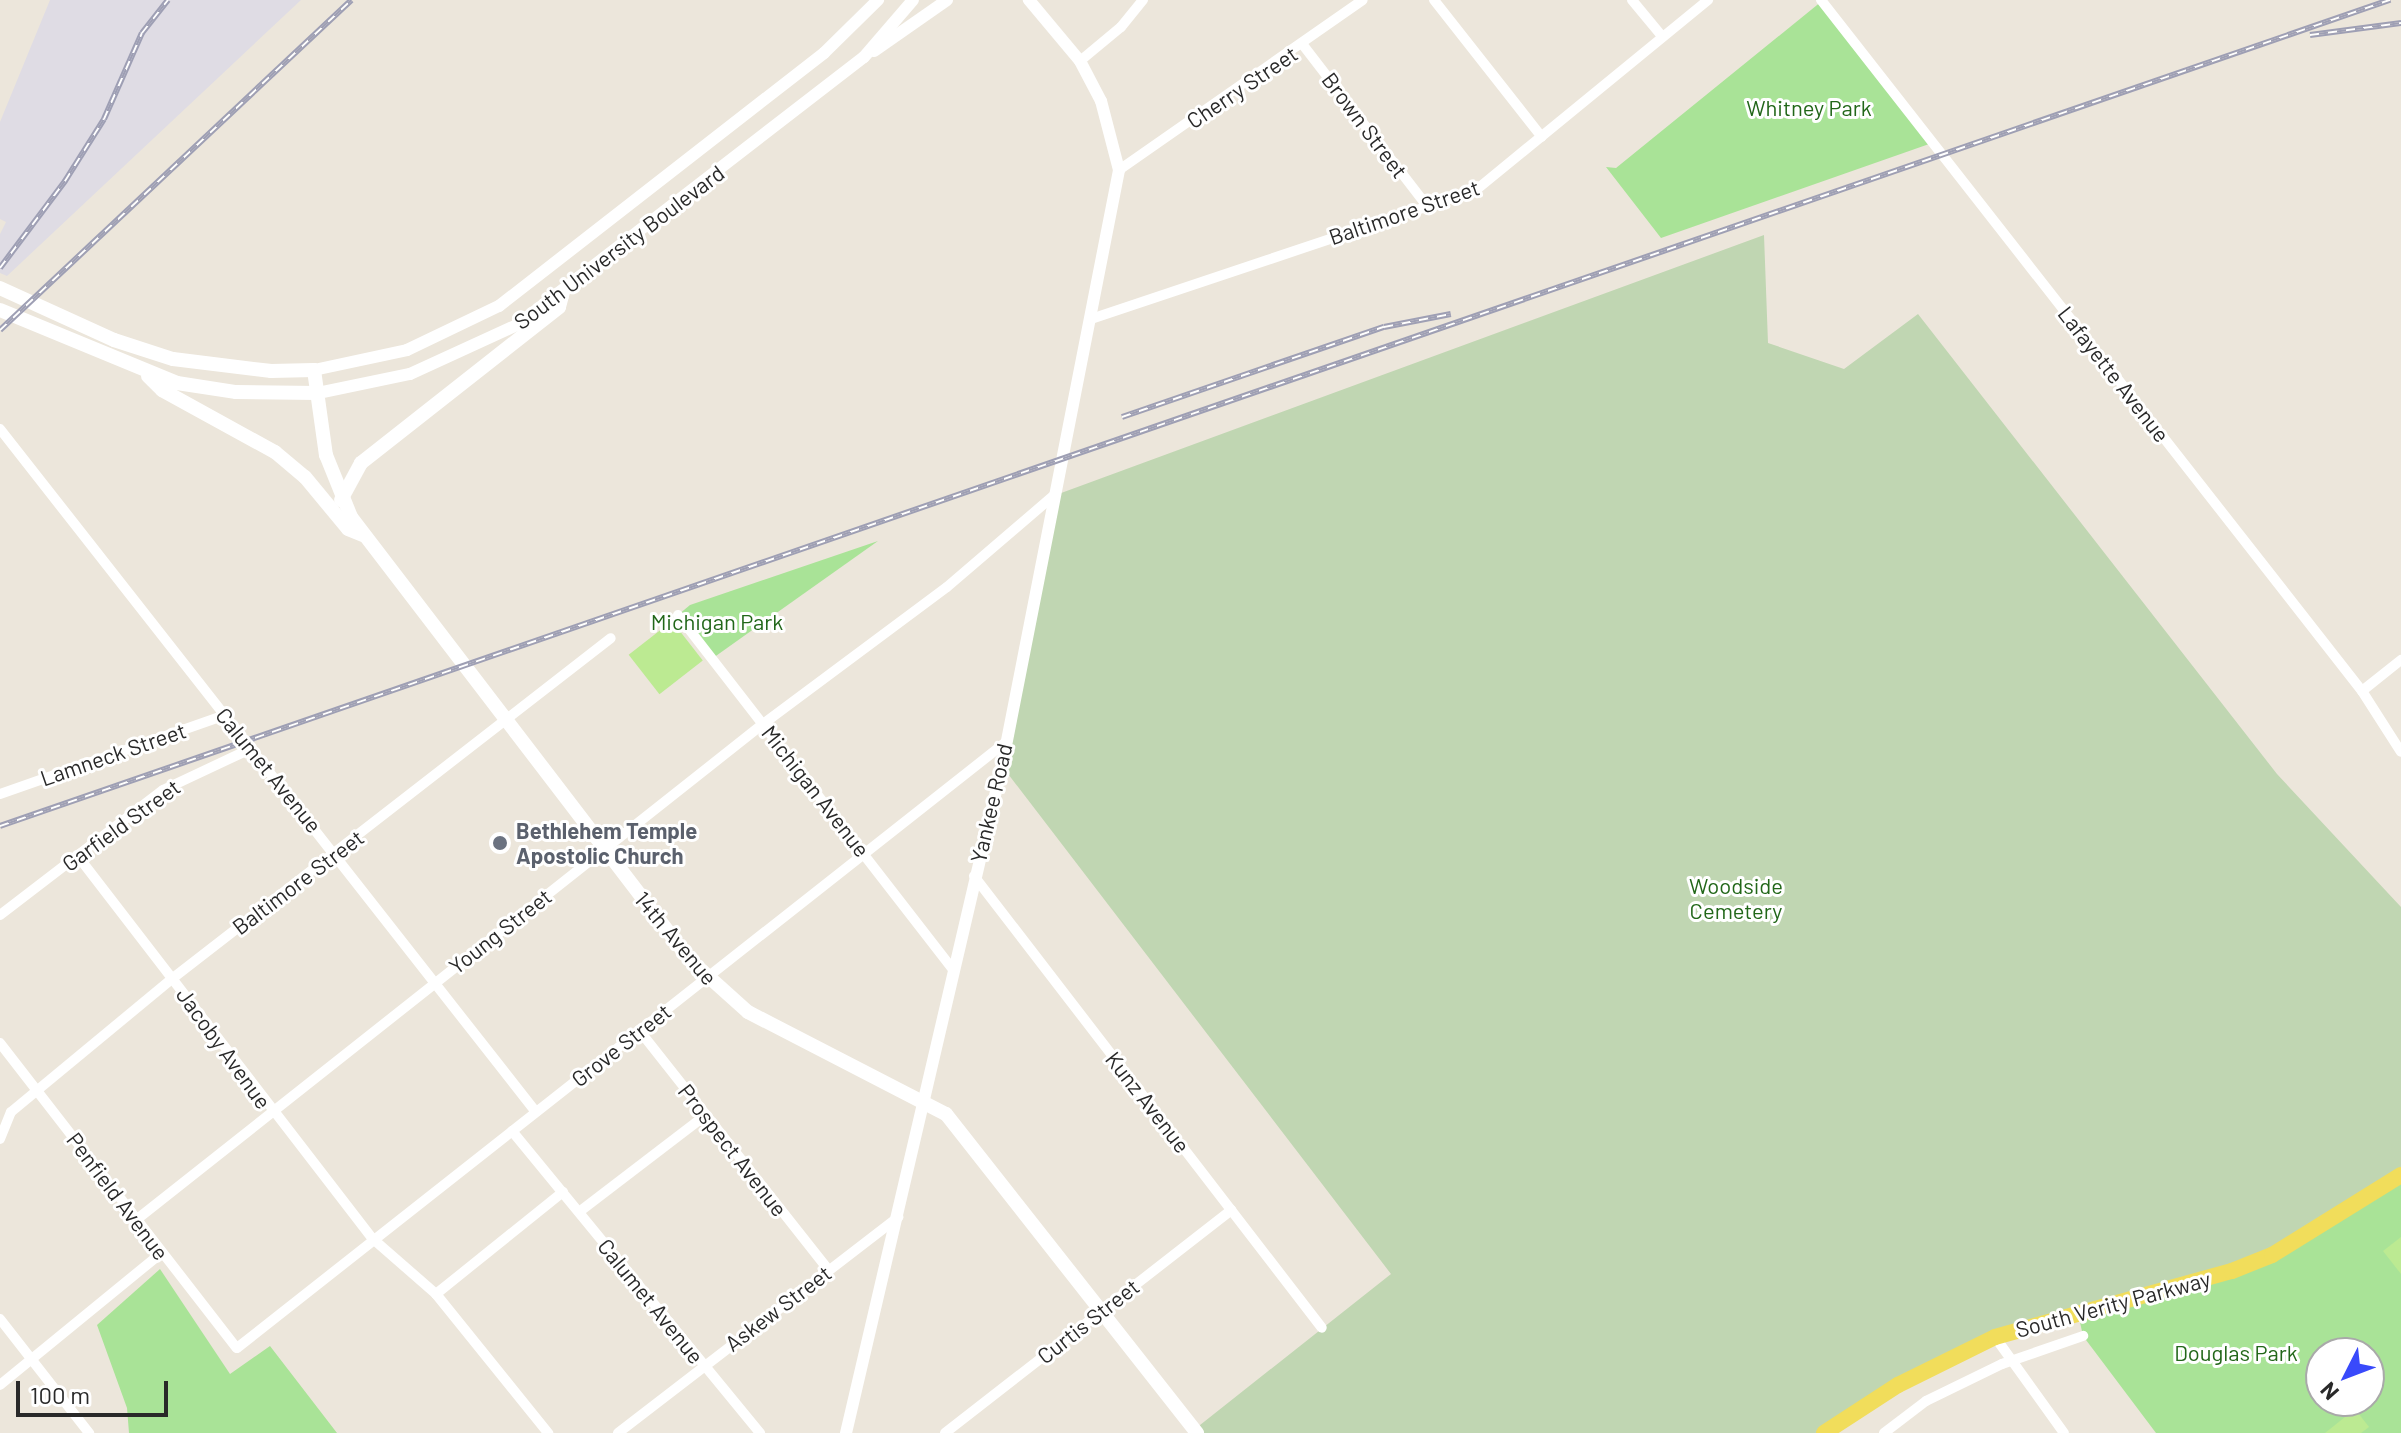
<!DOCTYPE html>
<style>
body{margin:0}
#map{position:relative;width:2401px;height:1433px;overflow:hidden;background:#ece6db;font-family:Barlow,sans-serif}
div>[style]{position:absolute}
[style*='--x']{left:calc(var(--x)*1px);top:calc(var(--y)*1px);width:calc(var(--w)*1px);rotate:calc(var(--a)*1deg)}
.industrial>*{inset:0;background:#dfdce4}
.green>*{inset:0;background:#a9e397}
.cemetery>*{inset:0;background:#c0d6b2}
.pitch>*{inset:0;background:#bcea92;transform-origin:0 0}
.minor>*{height:10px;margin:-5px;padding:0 5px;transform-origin:5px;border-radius:5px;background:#fff}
.tertiary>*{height:12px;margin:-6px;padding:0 6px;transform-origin:6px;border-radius:6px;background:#fff}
.secondary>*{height:14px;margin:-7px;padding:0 7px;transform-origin:7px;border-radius:7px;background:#fff}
.primary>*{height:16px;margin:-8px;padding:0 8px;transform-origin:8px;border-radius:8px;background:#f1dd5b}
.rail>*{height:6px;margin-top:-3px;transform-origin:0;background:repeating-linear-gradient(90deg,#fff 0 9px,#9e9fb4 0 18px);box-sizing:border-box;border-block:2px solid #9e9fb4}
.dots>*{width:22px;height:22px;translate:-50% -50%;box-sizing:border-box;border:4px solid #fff;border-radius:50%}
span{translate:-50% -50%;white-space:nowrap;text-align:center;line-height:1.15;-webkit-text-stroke:6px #fff;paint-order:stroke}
.street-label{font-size:22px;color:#292929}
.park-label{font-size:22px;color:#226719}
.worship-label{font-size:22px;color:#5b616d;font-weight:700}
.left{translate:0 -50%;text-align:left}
.north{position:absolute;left:2305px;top:1337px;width:80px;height:80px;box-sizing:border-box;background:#fff;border:2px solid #a9a9a9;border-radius:50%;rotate:228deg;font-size:22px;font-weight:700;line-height:32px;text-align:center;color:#292929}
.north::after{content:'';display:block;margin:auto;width:28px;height:36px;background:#394afb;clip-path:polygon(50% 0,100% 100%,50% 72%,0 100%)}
.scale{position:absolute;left:16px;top:1381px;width:152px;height:36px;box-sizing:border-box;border:4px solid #292929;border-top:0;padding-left:10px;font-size:24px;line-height:28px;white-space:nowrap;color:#292929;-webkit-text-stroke:6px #fff;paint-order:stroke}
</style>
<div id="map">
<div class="industrial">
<div style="clip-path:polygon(50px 0,301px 0,7px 276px,0 273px,0 234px,6px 222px,0 219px,0 122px)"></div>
</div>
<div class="green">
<div style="clip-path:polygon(1822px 1px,1932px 143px,1661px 238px,1606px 167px,1616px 168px)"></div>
<div style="clip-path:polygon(878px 541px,713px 658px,678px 615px,690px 605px)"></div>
<div style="clip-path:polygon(evenodd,2401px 1175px,2401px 1433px,2156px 1433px,2083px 1336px,2078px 1313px,2401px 1175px,2321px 1353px,2369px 1353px,2369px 1401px,2321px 1401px,2321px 1353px)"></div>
<div style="clip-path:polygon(160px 1269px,230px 1374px,270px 1346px,337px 1433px,129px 1433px,127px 1408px,97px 1325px)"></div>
</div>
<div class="cemetery">
<div style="clip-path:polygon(1764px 235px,1768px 343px,1844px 369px,1918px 314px,2277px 774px,2401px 907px,2401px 1175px,2272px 1255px,1994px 1337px,1824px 1433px,1197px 1433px,1195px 1429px,1391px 1274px,1002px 766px,1053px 496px)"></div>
</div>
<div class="pitch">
<div style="left:672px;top:621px;width:50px;height:55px;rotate:52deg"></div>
<div style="clip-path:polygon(2401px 1237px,2401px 1274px,2383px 1251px)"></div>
<div style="clip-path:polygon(2355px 1409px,2369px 1427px,2361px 1433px,2325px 1433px)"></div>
</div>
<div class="minor">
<div style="--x:1434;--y:0;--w:174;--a:51.8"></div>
<div style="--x:1632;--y:0;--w:45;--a:50.4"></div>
<div style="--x:1821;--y:0;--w:878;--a:51.94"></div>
<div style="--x:2362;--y:691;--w:72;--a:57.4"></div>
<div style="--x:1303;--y:45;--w:202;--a:52.4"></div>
<div style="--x:1080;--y:61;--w:53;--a:-39.7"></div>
<div style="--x:1121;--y:27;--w:35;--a:-51"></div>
<div style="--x:1119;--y:170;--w:297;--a:-34.9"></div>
<div style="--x:1094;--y:318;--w:403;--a:-18.5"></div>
<div style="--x:1476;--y:190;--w:300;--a:-39.3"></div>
<div style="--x:0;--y:429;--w:868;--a:51.88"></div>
<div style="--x:678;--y:615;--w:448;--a:52.2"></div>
<div style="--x:2362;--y:691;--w:50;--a:-38.5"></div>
<div style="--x:0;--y:794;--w:238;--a:-19.3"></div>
<div style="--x:77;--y:855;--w:485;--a:52.4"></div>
<div style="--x:373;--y:1239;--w:84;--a:41.1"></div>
<div style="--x:436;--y:1294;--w:179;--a:51.1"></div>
<div style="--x:974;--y:876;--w:570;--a:52.41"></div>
<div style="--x:0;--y:915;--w:205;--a:-37.5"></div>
<div style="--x:163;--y:790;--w:96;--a:-25.2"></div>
<div style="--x:639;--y:1030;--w:305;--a:51.7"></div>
<div style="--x:0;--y:1043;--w:386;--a:52.2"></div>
<div style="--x:237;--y:1348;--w:979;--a:-38.24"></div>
<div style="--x:512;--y:1131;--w:391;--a:50.6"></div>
<div style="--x:0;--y:1139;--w:29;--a:-68"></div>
<div style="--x:11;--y:1112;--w:210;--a:-39.6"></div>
<div style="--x:173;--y:978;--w:554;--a:-37.82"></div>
<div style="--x:579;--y:1212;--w:160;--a:-37.4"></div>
<div style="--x:136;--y:1220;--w:799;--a:-38.35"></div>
<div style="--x:763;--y:724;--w:229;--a:-36.7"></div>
<div style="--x:947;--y:587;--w:140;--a:-40.6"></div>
<div style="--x:436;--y:1294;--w:163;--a:-38.8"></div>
<div style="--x:0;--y:1319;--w:145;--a:52"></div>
<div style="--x:1995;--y:1337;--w:118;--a:54.3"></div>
<div style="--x:0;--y:1385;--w:208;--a:-39.3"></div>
<div style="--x:618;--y:1433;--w:354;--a:-37.6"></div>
<div style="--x:945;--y:1433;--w:363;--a:-37.9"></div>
<div style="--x:1884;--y:1433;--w:53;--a:-37.3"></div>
<div style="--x:1926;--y:1401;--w:85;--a:-26"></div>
<div style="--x:2002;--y:1364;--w:86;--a:-19.1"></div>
</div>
<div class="tertiary">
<div style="--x:874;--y:51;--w:89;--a:-34.9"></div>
<div style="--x:314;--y:370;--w:95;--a:-12.1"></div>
<div style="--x:407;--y:350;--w:102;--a:-25.6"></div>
<div style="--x:499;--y:306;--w:412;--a:-37.9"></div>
<div style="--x:824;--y:53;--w:76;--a:-44.5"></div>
<div style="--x:318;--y:393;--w:94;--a:-11.7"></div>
<div style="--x:410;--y:374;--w:118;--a:-24.6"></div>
<div style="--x:517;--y:325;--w:438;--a:-37.7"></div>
<div style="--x:864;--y:57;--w:75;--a:-49.3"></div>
<div style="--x:846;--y:1433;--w:685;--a:-76.84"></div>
<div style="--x:1002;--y:766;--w:607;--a:-78.89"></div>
<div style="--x:1119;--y:170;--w:71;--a:-104.6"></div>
<div style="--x:1101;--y:101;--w:45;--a:-117.7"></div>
<div style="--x:1080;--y:61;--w:80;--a:-129.9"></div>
</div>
<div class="secondary">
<div style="--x:0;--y:288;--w:125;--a:24.5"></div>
<div style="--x:114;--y:340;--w:62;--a:17.9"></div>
<div style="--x:173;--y:359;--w:99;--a:7"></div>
<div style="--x:271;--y:371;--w:43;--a:-1.3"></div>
<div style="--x:314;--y:370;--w:86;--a:82"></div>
<div style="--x:326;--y:455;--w:67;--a:68"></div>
<div style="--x:351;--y:517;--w:558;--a:52.58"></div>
<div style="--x:690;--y:960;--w:78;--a:41.9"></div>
<div style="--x:748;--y:1012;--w:223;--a:27.3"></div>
<div style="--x:946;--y:1114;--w:406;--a:51.8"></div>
<div style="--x:0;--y:310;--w:191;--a:22.4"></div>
<div style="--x:177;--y:383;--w:60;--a:8.7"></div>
<div style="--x:236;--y:392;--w:82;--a:0.7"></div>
<div style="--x:148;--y:376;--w:20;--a:45"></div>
<div style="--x:162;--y:390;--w:129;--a:28.8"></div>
<div style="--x:275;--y:452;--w:39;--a:40"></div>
<div style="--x:305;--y:477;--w:67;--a:50.4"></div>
<div style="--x:348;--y:529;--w:16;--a:22"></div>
<div style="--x:341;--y:500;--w:42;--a:-61.6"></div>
<div style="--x:361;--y:463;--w:252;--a:-38.2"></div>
<div style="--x:559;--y:307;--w:16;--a:-75"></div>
</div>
<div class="primary">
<div style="--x:1824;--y:1433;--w:88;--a:-33"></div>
<div style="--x:1898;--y:1385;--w:108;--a:-26.3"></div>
<div style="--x:1995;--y:1337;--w:246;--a:-15.6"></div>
<div style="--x:2232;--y:1271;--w:43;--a:-21.8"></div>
<div style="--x:2272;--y:1255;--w:152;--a:-31.8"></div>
</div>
<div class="rail">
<div style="--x:2310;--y:35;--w:92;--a:-7.5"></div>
<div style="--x:0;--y:268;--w:109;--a:-53.2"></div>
<div style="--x:65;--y:181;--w:73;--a:-57.8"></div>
<div style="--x:104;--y:119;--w:94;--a:-66.2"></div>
<div style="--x:142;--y:33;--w:42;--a:-51.8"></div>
<div style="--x:0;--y:330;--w:482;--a:-43.2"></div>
<div style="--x:1122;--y:417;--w:277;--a:-19"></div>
<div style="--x:1384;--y:327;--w:68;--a:-11"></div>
<div style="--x:0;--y:826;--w:2529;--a:-19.07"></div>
</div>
<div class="dots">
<div style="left:500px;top:843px;background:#6b7280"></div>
</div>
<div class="street-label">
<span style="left:1242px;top:87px;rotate:-34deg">Cherry Street</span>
<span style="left:1365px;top:125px;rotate:53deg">Brown Street</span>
<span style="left:1404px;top:212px;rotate:-19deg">Baltimore Street</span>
<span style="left:619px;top:247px;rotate:-37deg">South University Boulevard</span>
<span style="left:2114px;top:374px;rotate:52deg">Lafayette Avenue</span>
<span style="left:113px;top:754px;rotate:-19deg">Lamneck Street</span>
<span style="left:269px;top:770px;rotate:51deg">Calumet Avenue</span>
<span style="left:816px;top:791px;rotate:52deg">Michigan Avenue</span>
<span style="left:991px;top:803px;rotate:-77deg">Yankee Road</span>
<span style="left:121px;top:825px;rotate:-36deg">Garfield Street</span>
<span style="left:298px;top:882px;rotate:-37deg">Baltimore Street</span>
<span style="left:500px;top:931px;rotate:-38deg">Young Street</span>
<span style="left:676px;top:938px;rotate:50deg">14th Avenue</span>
<span style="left:621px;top:1045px;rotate:-38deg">Grove Street</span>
<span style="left:224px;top:1048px;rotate:54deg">Jacoby Avenue</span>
<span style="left:1148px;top:1102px;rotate:52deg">Kunz Avenue</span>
<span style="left:733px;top:1150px;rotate:52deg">Prospect Avenue</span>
<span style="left:118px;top:1196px;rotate:53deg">Penfield Avenue</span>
<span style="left:651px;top:1301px;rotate:51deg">Calumet Avenue</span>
<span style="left:2113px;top:1304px;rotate:-15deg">South Verity Parkway</span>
<span style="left:778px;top:1308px;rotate:-37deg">Askew Street</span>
<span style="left:1088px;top:1321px;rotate:-38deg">Curtis Street</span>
</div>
<div class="park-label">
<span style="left:1809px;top:108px">Whitney Park</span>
<span style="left:717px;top:622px">Michigan Park</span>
<span style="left:1736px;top:898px">Woodside<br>Cemetery</span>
<span style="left:2236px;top:1353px">Douglas Park</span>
</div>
<div class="worship-label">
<span class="left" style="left:516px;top:843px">Bethlehem Temple<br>Apostolic Church</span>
</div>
<div class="north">N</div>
<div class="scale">100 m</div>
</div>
